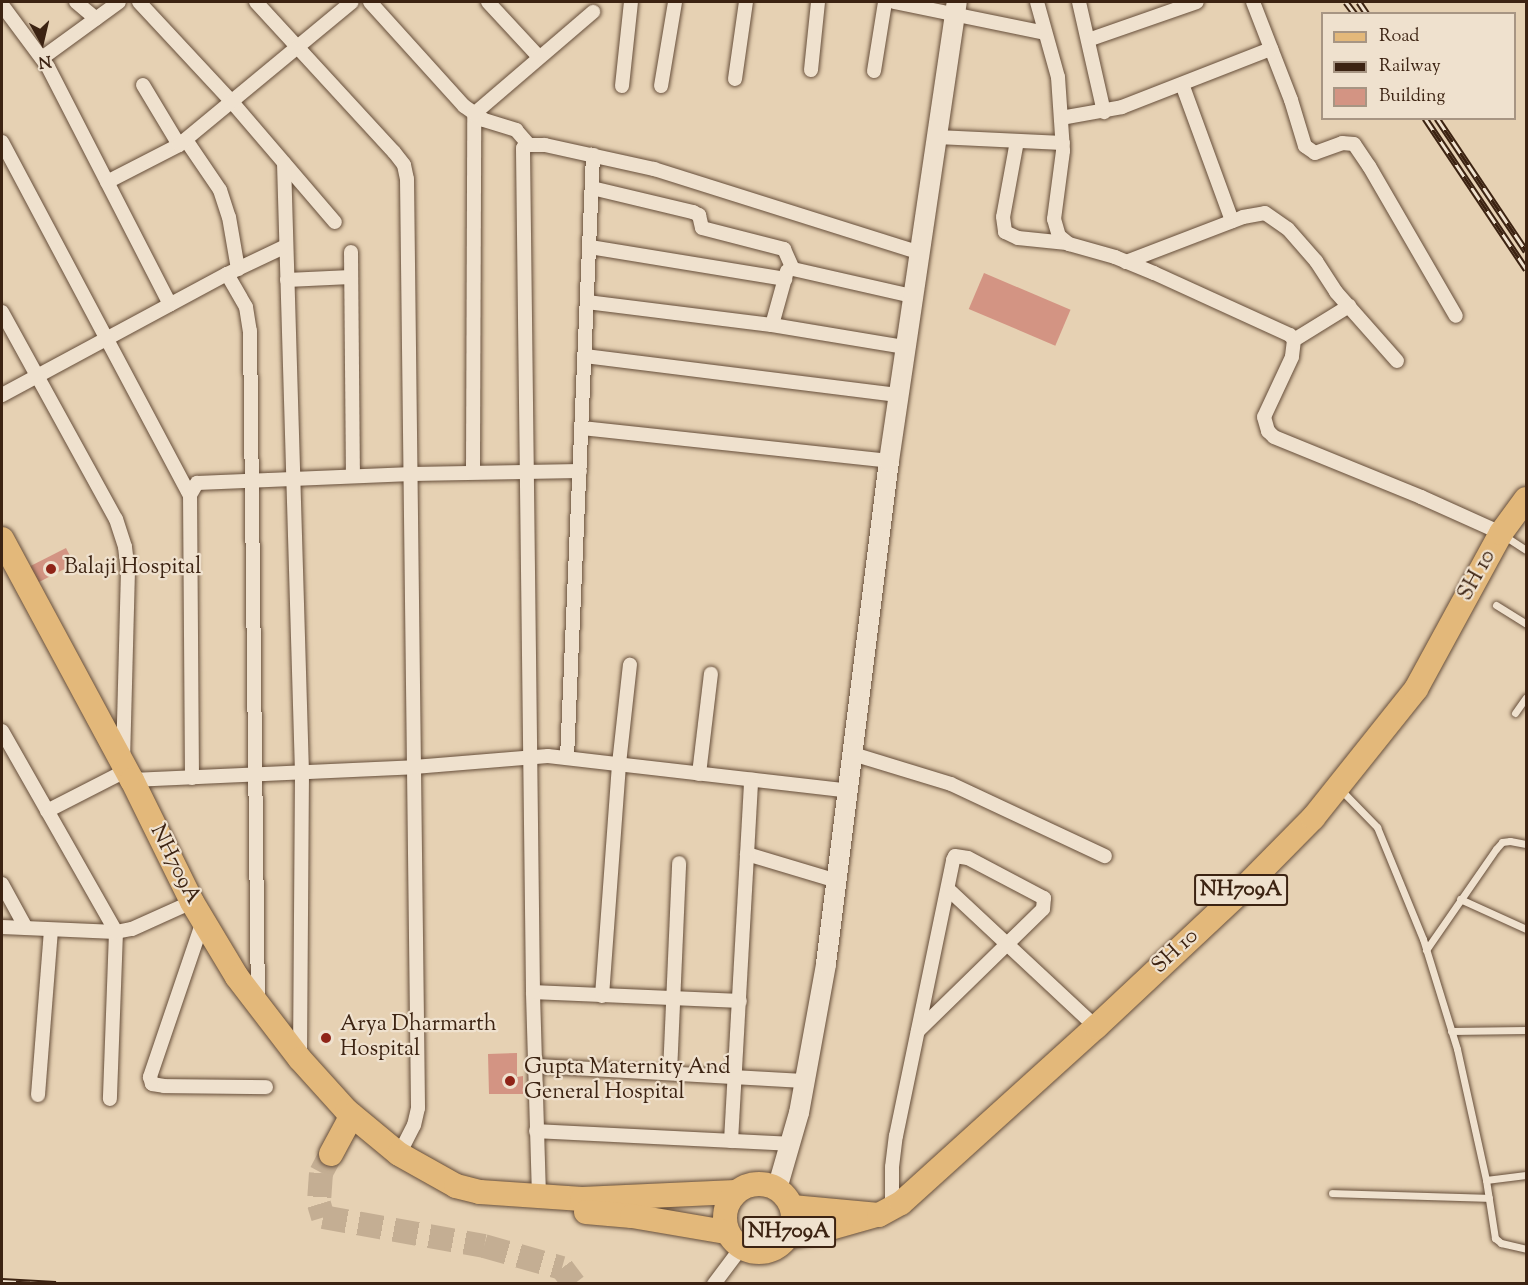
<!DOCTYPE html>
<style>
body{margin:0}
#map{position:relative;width:1528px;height:1285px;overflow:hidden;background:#e6d1b3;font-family:"Sorts Mill Goudy",serif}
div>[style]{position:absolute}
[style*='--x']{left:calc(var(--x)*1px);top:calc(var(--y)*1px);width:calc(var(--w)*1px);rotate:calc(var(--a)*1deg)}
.building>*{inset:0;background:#d39483;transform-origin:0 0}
.highway-tunnel>*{height:24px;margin-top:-12px;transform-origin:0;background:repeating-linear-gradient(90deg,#c4ae93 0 24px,transparent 0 36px)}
.roads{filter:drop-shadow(0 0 2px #664e3a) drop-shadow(0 0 2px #664e3a)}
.lane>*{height:7px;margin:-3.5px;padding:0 3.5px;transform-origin:3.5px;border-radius:3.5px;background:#efe1ce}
.street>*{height:14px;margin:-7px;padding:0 7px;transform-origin:7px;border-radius:7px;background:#efe1ce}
.secondary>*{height:20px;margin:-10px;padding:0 10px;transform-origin:10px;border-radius:10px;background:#efe1ce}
.primary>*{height:21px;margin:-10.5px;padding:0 10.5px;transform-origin:10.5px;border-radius:10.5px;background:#e3b87a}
.highway>*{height:24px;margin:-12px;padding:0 12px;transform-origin:12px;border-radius:12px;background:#e3b87a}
.highway>.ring{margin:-12px;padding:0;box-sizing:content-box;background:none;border:24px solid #e3b87a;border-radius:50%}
.rail>*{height:7px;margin-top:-3.5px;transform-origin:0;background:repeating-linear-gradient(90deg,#efe1ce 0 14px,#3c2312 0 28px);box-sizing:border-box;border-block:2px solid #3c2312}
.dots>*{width:16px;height:16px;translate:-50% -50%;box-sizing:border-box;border:3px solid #efe1ce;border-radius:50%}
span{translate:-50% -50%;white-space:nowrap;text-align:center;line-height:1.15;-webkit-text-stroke:4.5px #efe1ce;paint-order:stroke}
.shield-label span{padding:2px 4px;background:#efe1ce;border:2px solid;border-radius:4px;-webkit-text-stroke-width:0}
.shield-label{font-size:21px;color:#3c2312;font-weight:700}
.poi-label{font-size:22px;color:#3c2312}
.left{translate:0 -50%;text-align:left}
.street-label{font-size:22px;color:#3c2312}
.frame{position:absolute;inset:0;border:3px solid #3c2312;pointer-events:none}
.legend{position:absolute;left:1321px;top:12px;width:195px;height:108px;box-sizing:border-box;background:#efe1ce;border:2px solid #a79583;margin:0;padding:8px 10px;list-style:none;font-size:18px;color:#3c2312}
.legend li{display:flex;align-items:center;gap:12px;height:30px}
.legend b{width:30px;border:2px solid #a79583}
.north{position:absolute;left:12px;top:12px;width:60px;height:60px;-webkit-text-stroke:4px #efe1ce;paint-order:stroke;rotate:172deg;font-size:16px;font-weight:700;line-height:24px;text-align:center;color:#3c2312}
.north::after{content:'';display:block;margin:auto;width:21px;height:27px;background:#3c2312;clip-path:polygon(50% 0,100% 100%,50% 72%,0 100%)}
</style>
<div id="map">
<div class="building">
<div style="left:984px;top:273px;width:94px;height:39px;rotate:23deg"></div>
<div style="left:66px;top:548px;width:18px;height:47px;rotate:63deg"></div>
<div style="clip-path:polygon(517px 1053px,517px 1077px,523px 1076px,523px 1094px,489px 1094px,488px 1054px)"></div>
</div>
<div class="highway-tunnel">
<div style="--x:331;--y:1154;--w:21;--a:118"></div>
<div style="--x:321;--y:1173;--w:31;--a:94"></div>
<div style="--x:319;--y:1204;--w:14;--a:73"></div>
<div style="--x:323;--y:1217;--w:164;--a:10.2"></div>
<div style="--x:484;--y:1246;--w:81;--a:15.8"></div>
<div style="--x:562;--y:1268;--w:20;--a:53"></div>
</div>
<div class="roads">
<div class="lane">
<div style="--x:1503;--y:535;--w:27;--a:33"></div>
<div style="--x:1496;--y:605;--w:36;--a:32"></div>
<div style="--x:1515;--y:713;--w:19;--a:-55"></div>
<div style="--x:1341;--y:790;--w:52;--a:45.8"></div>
<div style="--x:1377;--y:827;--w:121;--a:67.7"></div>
<div style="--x:1423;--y:939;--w:115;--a:72.8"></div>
<div style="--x:1457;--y:1049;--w:134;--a:77.5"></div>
<div style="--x:1486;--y:1180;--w:59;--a:81.2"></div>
<div style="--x:1495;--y:1238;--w:8;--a:40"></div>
<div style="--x:1501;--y:1243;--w:26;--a:13"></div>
<div style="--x:1460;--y:899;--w:72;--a:24.4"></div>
<div style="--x:1426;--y:950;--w:123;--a:-55.3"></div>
<div style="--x:1496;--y:849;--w:9;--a:-49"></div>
<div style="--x:1502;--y:842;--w:8;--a:-7"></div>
<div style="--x:1510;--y:841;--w:16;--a:11"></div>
<div style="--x:1451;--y:1031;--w:75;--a:-0.8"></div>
<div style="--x:1486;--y:1180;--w:40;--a:-7.1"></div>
<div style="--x:1332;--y:1193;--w:157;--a:1.8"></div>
</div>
<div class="street">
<div style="--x:76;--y:2;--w:26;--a:40"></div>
<div style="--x:139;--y:2;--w:137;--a:47.1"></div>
<div style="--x:232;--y:102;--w:158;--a:49.4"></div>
<div style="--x:256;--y:2;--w:204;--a:47.4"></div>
<div style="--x:394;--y:152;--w:16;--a:52"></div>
<div style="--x:404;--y:165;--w:14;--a:78"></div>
<div style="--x:407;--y:179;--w:929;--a:89.32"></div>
<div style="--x:418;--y:1108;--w:17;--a:103"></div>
<div style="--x:414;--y:1125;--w:33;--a:117"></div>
<div style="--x:370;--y:2;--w:140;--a:47.9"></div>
<div style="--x:464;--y:106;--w:24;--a:35"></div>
<div style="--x:484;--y:120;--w:34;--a:17"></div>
<div style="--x:516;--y:130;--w:20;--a:49"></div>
<div style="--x:488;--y:2;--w:75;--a:47.2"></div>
<div style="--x:894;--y:2;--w:154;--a:11.6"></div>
<div style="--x:1037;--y:2;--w:78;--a:74.4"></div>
<div style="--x:1058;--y:77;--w:74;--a:86.1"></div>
<div style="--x:1063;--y:151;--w:69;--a:97.5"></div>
<div style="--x:1054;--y:219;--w:18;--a:74"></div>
<div style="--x:1059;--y:236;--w:13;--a:39"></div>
<div style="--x:1069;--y:244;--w:48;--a:15.8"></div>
<div style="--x:1115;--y:257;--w:42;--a:22.3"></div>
<div style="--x:1154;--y:273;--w:149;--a:24.5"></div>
<div style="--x:1290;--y:335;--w:6;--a:51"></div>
<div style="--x:1294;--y:340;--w:17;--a:97"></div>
<div style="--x:1292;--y:357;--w:66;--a:115"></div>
<div style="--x:1264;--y:417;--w:15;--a:74"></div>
<div style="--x:1268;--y:431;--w:8;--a:45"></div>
<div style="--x:1274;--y:437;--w:159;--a:22.2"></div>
<div style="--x:1421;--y:497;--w:88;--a:24.2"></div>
<div style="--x:1079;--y:2;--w:113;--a:77.2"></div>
<div style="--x:1253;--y:2;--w:105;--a:68.8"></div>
<div style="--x:1291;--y:100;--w:48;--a:73.1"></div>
<div style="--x:1305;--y:146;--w:12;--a:35"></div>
<div style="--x:1315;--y:153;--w:29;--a:-20"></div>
<div style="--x:1342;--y:143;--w:12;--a:5"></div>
<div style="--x:1354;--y:144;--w:27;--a:56"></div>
<div style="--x:1369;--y:166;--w:173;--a:59.9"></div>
<div style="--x:2;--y:5;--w:77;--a:53.4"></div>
<div style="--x:48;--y:67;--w:267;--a:62.8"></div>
<div style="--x:1088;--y:40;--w:115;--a:-19.2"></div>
<div style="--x:42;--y:58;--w:95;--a:-36"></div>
<div style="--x:811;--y:70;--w:68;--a:-84.1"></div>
<div style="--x:874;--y:71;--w:70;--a:-80.9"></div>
<div style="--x:735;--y:79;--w:78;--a:-81.9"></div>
<div style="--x:1182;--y:84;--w:146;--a:69.9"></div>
<div style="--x:143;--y:85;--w:70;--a:59"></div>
<div style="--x:622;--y:86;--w:84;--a:-83.9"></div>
<div style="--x:661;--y:86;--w:85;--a:-80.5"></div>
<div style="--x:1061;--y:118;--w:62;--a:-10.2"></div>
<div style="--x:1122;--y:107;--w:160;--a:-21.3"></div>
<div style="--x:937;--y:137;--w:126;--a:2.7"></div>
<div style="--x:186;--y:140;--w:60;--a:55.8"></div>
<div style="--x:220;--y:190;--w:28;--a:72"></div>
<div style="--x:229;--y:217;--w:53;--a:80.2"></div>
<div style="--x:1017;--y:141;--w:77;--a:100.4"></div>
<div style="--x:1003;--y:217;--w:15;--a:82"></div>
<div style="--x:1005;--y:232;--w:14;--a:25"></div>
<div style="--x:1018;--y:238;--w:49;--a:5.8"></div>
<div style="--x:2;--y:142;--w:400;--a:62"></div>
<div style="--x:284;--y:163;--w:609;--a:88.31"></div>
<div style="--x:302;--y:772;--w:286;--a:90.4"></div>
<div style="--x:107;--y:182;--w:81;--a:-27.2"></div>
<div style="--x:179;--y:145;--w:224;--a:-39.6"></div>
<div style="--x:592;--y:188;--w:104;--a:13.4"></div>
<div style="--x:693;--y:212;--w:7;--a:27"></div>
<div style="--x:699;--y:215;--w:13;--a:77"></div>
<div style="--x:702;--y:228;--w:85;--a:14.4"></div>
<div style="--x:784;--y:249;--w:22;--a:66"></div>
<div style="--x:793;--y:269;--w:122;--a:12.8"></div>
<div style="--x:590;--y:247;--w:198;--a:9.3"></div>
<div style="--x:351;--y:252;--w:224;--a:89.5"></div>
<div style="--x:1126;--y:262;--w:125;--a:-21"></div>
<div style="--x:1243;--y:217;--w:22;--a:-10"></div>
<div style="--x:1265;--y:213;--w:28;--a:35"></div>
<div style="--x:1288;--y:229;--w:43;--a:48.8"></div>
<div style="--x:1316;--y:261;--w:37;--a:57"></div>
<div style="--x:1336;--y:292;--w:92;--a:48.5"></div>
<div style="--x:227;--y:274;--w:38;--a:60"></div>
<div style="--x:246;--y:307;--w:24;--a:81"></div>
<div style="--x:250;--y:331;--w:670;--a:89.32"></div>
<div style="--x:287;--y:280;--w:64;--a:-2.7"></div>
<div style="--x:587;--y:302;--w:186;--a:7.1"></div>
<div style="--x:772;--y:325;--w:135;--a:9.4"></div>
<div style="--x:2;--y:312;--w:236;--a:61.2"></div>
<div style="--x:116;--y:519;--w:29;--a:72"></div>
<div style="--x:125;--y:547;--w:23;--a:83"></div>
<div style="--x:128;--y:570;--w:187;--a:91.5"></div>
<div style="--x:772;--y:325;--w:56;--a:-74.5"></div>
<div style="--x:1294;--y:340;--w:65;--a:-31.7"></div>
<div style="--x:585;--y:356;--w:315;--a:7.1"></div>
<div style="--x:2;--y:395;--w:255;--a:-28.3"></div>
<div style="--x:227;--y:274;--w:65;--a:-25.4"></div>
<div style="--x:582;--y:428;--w:309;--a:6.1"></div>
<div style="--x:473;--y:472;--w:358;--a:-89.8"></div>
<div style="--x:474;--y:114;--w:157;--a:-40.6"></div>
<div style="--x:2;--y:731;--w:231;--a:60.4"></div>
<div style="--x:116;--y:932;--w:167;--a:92.1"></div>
<div style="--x:853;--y:754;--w:102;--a:17"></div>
<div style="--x:951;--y:784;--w:170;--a:25.1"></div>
<div style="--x:567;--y:758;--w:604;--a:-87.53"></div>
<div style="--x:699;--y:774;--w:101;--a:-83.2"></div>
<div style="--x:192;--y:778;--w:283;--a:-90.4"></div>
<div style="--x:190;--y:495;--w:14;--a:-60"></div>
<div style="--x:197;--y:483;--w:215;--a:-2.4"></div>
<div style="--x:412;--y:474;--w:168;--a:-1"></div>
<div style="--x:132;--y:780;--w:282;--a:-2.6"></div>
<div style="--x:414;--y:767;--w:134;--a:-4.7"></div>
<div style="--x:548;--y:756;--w:303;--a:6.6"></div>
<div style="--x:47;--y:811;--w:90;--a:-27.1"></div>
<div style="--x:747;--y:854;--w:94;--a:16.7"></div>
<div style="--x:2;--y:884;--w:50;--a:61.4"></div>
<div style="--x:948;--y:889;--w:202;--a:43"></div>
<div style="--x:203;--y:921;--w:165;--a:108.8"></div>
<div style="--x:150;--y:1077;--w:7;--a:74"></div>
<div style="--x:152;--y:1084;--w:12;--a:9"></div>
<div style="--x:164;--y:1086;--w:102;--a:0.6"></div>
<div style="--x:2;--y:927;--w:114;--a:2.5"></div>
<div style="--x:116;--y:932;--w:16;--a:-11"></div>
<div style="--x:132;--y:929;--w:66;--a:-24.2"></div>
<div style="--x:533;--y:992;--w:207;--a:2.5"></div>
<div style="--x:602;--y:996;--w:233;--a:-85.8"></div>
<div style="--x:619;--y:764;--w:100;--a:-83.7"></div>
<div style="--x:536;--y:1066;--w:270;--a:3.2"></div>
<div style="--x:670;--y:1073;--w:210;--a:-87.5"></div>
<div style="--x:38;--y:1095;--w:165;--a:-85.5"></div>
<div style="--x:536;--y:1131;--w:256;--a:2.9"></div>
<div style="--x:731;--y:1141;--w:362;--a:-86.8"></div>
<div style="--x:539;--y:1196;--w:204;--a:-91.7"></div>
<div style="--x:533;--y:992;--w:844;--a:-90.68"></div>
<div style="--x:523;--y:148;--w:7;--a:-27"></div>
<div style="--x:529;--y:145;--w:16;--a:0"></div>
<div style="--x:545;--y:145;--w:112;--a:12.4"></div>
<div style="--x:654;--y:169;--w:277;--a:17.5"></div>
<div style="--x:892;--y:1209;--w:42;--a:-90"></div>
<div style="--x:892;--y:1167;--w:31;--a:-83"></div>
<div style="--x:896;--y:1136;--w:282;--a:-78.3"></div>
<div style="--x:953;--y:860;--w:4;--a:-63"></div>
<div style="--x:955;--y:856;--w:13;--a:9"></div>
<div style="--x:968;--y:858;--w:86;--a:27.8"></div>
<div style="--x:1044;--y:898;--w:11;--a:95"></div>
<div style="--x:1043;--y:909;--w:175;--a:135.7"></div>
<div style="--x:714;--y:1284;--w:45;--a:-53.1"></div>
</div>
<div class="secondary">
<div style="--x:777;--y:1189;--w:79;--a:-73.9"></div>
<div style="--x:799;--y:1113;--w:151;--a:-79.7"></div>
<div style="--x:826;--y:964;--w:507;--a:-82.86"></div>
<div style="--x:889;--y:461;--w:464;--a:-81.6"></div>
</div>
<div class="primary">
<div style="--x:787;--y:1238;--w:37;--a:-11"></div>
<div style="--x:823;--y:1231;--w:55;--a:-15.8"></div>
</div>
<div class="highway">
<div style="--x:2;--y:539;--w:274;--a:61.7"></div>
<div style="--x:132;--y:780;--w:136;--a:63.8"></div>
<div style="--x:192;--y:902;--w:87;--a:59"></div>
<div style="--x:237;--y:977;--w:103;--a:52.5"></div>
<div style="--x:300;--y:1059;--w:70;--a:47.9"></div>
<div style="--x:347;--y:1111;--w:67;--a:39.6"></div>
<div style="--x:399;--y:1154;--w:65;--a:29.3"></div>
<div style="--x:456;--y:1186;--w:25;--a:14"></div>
<div style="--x:480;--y:1192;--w:102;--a:3.9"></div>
<div style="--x:582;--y:1199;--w:154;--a:-2.6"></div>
<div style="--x:331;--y:1154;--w:44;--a:-61.7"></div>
<div class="ring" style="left:725px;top:1184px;width:44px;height:44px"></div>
<div style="--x:792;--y:1207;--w:87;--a:5.3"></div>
<div style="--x:879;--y:1215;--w:25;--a:-29"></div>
<div style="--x:901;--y:1203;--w:263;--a:-42.1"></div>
<div style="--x:1096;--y:1027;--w:195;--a:-43.1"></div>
<div style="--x:1238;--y:894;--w:107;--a:-45.4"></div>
<div style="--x:1313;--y:818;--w:165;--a:-51.4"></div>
<div style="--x:1416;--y:689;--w:178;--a:-61.4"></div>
<div style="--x:1501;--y:533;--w:42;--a:-53.7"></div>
<div style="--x:586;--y:1212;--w:46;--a:5"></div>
<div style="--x:632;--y:1216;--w:95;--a:9.7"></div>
</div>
</div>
<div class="rail">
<div style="--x:1346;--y:2;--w:15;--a:53"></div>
<div style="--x:1359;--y:2;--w:14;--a:56"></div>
<div style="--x:1425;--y:118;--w:182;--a:56.2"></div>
<div style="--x:1437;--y:118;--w:160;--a:56.2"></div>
<div style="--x:2;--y:1281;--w:54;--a:3.2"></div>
</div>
<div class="dots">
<div style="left:51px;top:569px;background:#8f2418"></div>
<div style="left:326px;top:1038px;background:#8f2418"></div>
<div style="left:510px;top:1081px;background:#8f2418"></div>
</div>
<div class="shield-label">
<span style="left:1241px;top:890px">NH709A</span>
<span style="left:789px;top:1232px">NH709A</span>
</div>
<div class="poi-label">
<span class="left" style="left:64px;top:569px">Balaji Hospital</span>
<span class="left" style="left:340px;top:1038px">Arya Dharmarth<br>Hospital</span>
<span class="left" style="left:524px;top:1081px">Gupta Maternity And<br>General Hospital</span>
</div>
<div class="street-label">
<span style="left:1478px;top:576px;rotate:-61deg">SH 10</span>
<span style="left:174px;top:865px;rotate:63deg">NH709A</span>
<span style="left:1176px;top:952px;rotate:-43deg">SH 10</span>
</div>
<div class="frame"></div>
<ul class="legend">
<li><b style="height:8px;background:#e3b87a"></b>Road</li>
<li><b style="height:8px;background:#3c2312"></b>Railway</li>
<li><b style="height:16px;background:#d39483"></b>Building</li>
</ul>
<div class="north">N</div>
</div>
